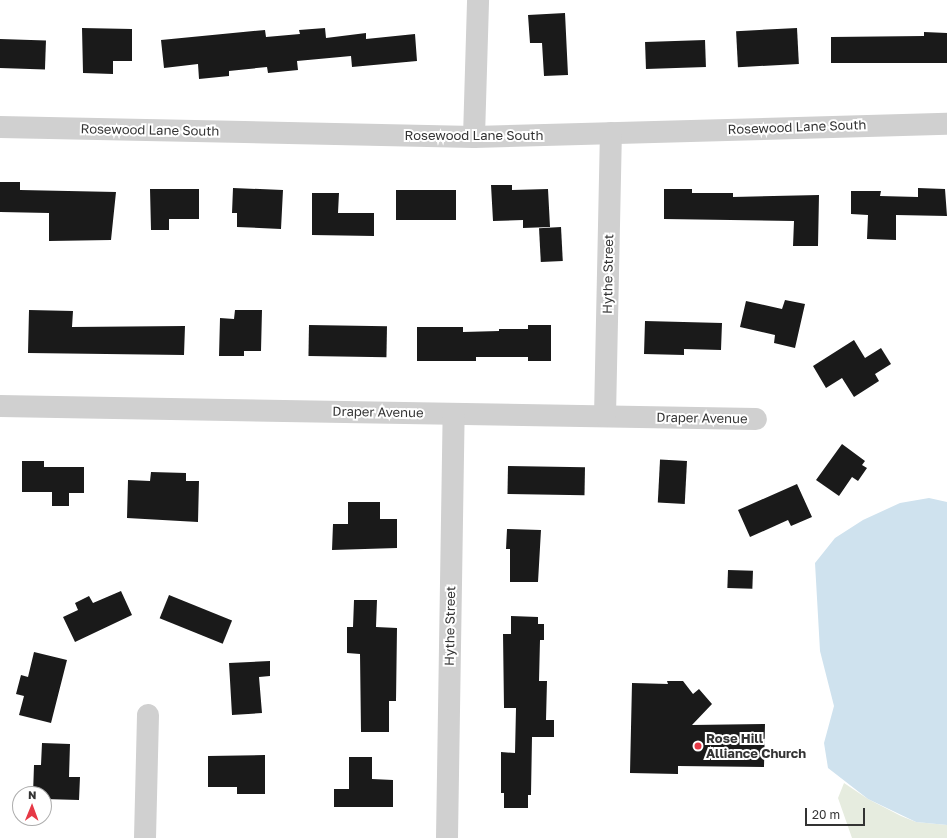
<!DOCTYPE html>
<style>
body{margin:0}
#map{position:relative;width:947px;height:838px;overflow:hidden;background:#fff;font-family:"Golos Text",sans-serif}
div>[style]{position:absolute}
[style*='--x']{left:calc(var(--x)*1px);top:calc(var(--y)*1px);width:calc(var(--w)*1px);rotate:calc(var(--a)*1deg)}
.green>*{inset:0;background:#e6ecdf}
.water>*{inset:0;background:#cfe2ee}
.building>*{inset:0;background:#1a1a1a;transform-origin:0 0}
.minor>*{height:22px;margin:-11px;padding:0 11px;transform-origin:11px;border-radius:11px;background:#d0d0d0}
.dots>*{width:11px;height:11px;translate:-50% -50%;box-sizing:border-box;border:2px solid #fff;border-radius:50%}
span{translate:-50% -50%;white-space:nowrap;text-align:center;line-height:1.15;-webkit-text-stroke:4px #fff;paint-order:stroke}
.street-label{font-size:13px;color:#333}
.poi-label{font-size:13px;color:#333;font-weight:700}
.left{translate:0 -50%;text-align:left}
.north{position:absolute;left:12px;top:786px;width:40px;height:40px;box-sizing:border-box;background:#fff;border:1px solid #adadad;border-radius:50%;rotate:1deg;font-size:11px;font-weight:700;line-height:16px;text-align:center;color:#333}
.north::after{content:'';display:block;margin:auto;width:14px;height:18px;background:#e63946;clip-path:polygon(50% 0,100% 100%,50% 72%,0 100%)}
.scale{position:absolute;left:805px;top:808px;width:60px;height:18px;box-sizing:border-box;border:2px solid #333;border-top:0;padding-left:5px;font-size:12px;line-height:14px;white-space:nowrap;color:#333;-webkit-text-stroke:3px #fff;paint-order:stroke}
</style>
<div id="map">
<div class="green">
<div style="clip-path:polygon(844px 783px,868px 799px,901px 816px,916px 822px,947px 825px,947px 838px,852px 838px,838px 798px)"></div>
</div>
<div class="water">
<div style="clip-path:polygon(929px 498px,947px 502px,947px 825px,916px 822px,868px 799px,828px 768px,824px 743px,834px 706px,820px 651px,815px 563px,835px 538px,863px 520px,900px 503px)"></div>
</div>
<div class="building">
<div style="clip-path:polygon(565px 13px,568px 75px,544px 76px,542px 43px,530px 43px,528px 15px)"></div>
<div style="clip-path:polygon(82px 28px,132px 29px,132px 61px,113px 61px,113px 74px,83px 73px)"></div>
<div style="clip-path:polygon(325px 28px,326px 38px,366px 33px,366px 39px,415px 34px,417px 61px,352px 67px,351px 56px,297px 61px,298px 70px,268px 73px,267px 67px,229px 71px,229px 76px,199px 79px,198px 64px,164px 68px,161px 40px,265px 30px,266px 37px,300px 34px,299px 30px)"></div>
<div style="left:797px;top:28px;width:36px;height:61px;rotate:87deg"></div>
<div style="clip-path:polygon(924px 32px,947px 33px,947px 63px,831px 63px,831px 37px,924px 36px)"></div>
<div style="left:0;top:39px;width:46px;height:29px;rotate:2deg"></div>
<div style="left:705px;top:40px;width:27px;height:60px;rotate:88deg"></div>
<div style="clip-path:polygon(0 182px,20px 182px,20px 190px,116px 192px,111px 240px,49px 241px,49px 213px,0 212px)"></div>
<div style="clip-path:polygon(491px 185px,512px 185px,512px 190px,548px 189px,550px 227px,523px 228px,523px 220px,493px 221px)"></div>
<div style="clip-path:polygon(233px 188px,283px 190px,281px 229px,237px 227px,237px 213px,232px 213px)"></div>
<div style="clip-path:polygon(918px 188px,945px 189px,947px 216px,896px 215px,896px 240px,867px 239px,868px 215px,851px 214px,851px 191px,881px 191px,880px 196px,918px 197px)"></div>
<div style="clip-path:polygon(150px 189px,199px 189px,199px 219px,169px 219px,169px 230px,151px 230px)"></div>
<div style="clip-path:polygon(664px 189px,692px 189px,692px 193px,733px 193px,733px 197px,819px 195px,818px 246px,793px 246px,794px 221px,664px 219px)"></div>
<div style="left:396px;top:190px;width:60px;height:30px"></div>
<div style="clip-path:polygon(312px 193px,339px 193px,338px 213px,374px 213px,374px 236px,312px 235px)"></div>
<div style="left:561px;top:227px;width:34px;height:22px;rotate:87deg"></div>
<div style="clip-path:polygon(785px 300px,805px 304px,795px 348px,774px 343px,775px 335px,740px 327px,746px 301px,782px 309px)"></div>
<div style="clip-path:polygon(29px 310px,73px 311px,72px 327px,185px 326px,184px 355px,28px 353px)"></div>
<div style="clip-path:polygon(235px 310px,262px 310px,261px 351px,244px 351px,244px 356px,219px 356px,220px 318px,234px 319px)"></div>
<div style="clip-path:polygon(645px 321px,722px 323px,721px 350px,684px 349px,684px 355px,644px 354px)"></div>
<div style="left:309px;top:325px;width:78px;height:31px;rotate:1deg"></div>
<div style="clip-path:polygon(528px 325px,551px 325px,551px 361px,528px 361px,528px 357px,476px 357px,476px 361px,417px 361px,417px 327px,463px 327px,463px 332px,499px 331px,499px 329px,528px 329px)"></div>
<div style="clip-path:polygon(854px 340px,865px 358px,881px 348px,891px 364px,875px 374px,879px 381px,854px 397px,842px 378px,826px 388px,813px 366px)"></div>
<div style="clip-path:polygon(842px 444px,865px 461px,862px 465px,867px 468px,858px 481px,852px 477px,839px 496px,816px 480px)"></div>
<div style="clip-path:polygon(22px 461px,44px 461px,44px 467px,84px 467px,84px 493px,69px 493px,69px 506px,52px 506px,52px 492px,22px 492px)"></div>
<div style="left:687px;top:461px;width:43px;height:27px;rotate:93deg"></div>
<div style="left:508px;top:466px;width:77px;height:28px;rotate:1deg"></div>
<div style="clip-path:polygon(151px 472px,186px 473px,186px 481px,199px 481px,198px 522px,127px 518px,128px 480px,150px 481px)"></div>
<div style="clip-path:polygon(797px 484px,812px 517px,791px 526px,788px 520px,750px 537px,738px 510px)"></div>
<div style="clip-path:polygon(348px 502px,380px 502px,380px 519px,397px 519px,397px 548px,332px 550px,333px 524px,348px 524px)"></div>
<div style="clip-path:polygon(507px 529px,541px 530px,538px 582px,510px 582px,510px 549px,506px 549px)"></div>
<div style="left:728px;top:570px;width:25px;height:18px;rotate:2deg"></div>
<div style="clip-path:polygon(121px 591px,132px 615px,75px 642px,63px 617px,78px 610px,75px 603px,89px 596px,93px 603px)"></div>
<div style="left:169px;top:595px;width:68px;height:25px;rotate:22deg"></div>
<div style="clip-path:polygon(354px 600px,377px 600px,376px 627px,397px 628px,396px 701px,389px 701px,389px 732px,361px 732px,360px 654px,347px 653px,347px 627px,353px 627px)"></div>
<div style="clip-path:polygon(511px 616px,538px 617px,538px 624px,544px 624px,544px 640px,540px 640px,539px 681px,547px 681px,546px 720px,554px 720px,554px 737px,532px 737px,531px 795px,528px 795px,528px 808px,504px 808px,504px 793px,501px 793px,501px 752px,515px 753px,516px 708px,504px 708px,503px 634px,511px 634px)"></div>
<div style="clip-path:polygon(34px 652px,67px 660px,51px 723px,19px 715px,24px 696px,16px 694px,21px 675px,28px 677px)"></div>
<div style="clip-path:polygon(270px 661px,270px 676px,259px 677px,262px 713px,232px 715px,229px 663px)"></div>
<div style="clip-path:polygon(667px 681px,683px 681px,693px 694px,699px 689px,712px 704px,692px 725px,765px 724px,764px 767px,678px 766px,678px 774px,630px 773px,632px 683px,668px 684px)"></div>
<div style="clip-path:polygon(42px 743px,70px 744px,69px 777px,80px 777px,79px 800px,44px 799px,44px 794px,33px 794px,34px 765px,41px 765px)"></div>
<div style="clip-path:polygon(265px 755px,265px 794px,237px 794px,237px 787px,208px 787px,208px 756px)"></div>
<div style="clip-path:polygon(349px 757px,372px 757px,372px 779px,393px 780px,393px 807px,334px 807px,334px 789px,349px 789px)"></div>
</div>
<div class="minor">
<div style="--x:0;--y:127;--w:474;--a:1.2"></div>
<div style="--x:474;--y:137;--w:473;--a:-1.6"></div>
<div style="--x:474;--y:137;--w:137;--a:-88.3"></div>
<div style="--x:0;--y:406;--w:756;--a:0.99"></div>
<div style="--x:605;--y:416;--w:283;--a:-88.8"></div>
<div style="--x:145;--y:838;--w:123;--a:-88.6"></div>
<div style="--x:447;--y:838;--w:424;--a:-89.1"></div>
</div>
<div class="dots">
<div style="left:698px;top:746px;background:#e63946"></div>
</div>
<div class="street-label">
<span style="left:797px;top:127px;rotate:-2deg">Rosewood Lane South</span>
<span style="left:150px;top:130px;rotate:1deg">Rosewood Lane South</span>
<span style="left:474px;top:135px">Rosewood Lane South</span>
<span style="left:608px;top:274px;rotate:-89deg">Hythe Street</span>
<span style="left:378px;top:412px;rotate:1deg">Draper Avenue</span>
<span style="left:702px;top:418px;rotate:1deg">Draper Avenue</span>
<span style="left:450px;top:626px;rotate:-89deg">Hythe Street</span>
</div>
<div class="poi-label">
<span class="left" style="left:706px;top:746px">Rose Hill<br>Alliance Church</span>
</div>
<div class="north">N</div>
<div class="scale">20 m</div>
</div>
